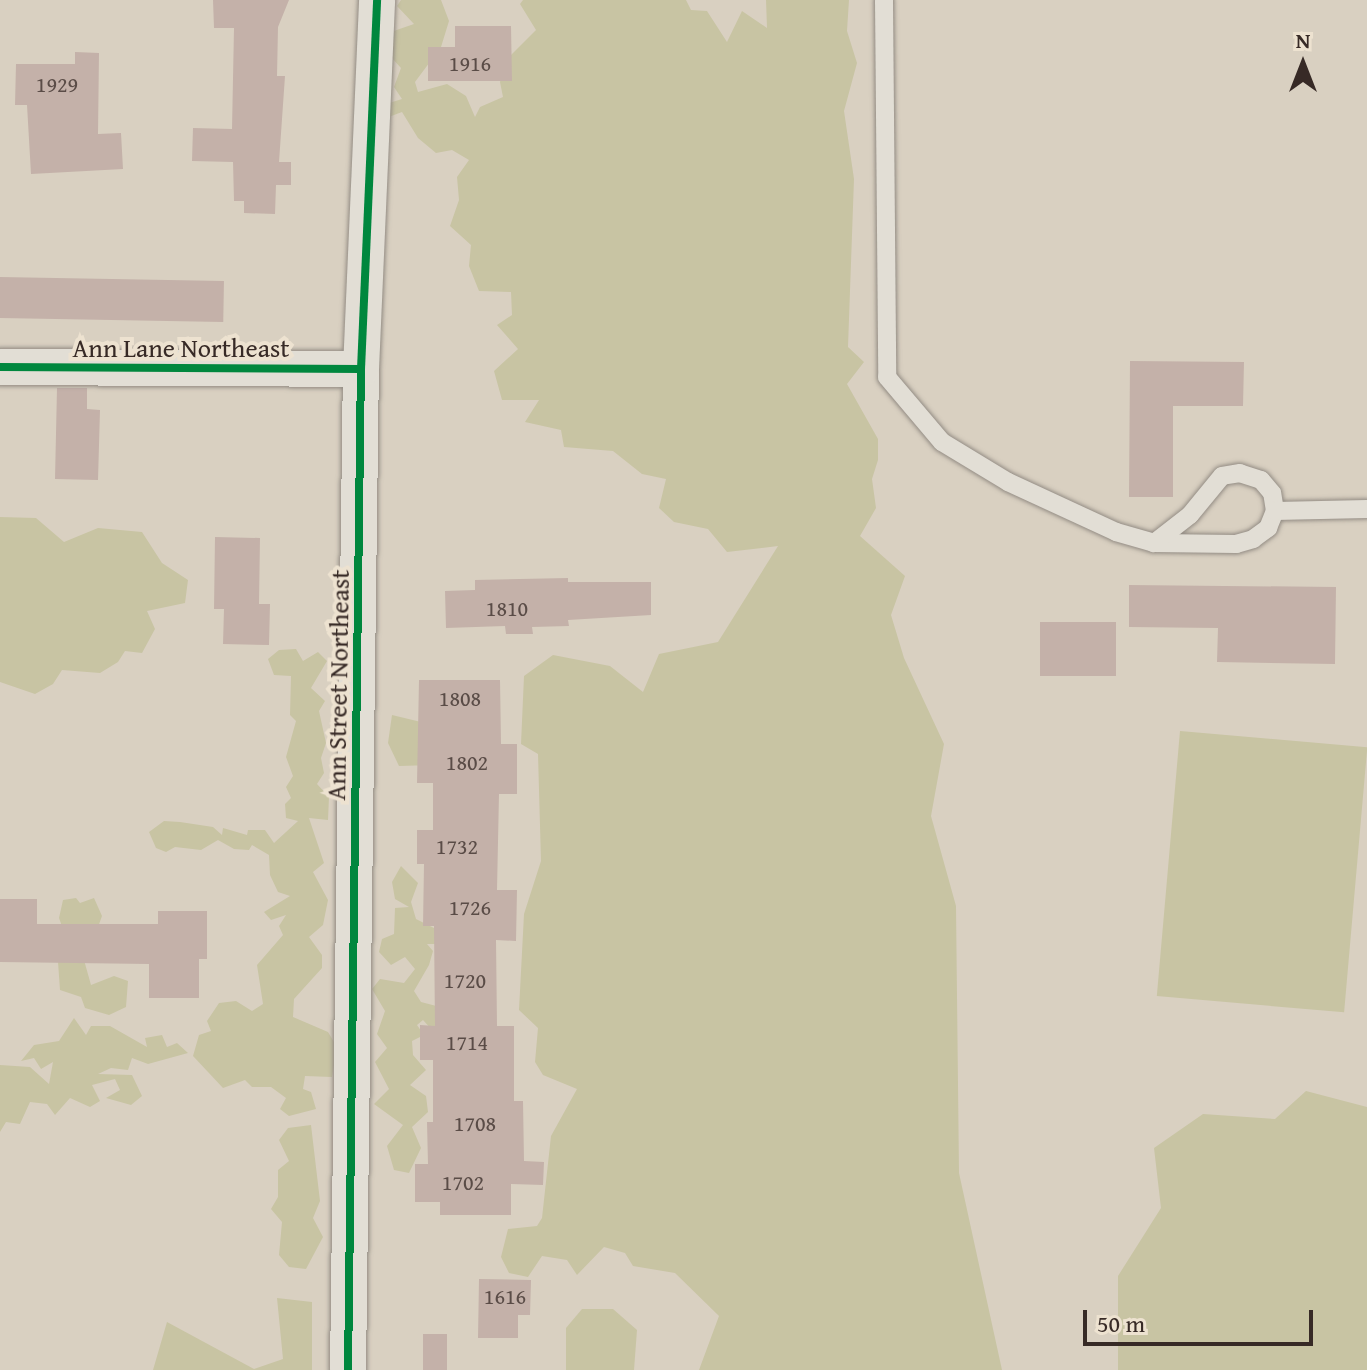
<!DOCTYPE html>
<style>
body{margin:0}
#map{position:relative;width:1367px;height:1370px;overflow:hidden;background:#d9d0c1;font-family:"Gentium Book Plus",serif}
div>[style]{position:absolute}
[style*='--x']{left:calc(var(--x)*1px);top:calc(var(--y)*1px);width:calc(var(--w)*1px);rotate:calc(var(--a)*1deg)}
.green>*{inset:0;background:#c8c4a3;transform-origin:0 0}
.building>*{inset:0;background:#c4b1a9;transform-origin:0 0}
.roads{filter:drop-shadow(0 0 2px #938c84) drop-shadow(0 0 2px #938c84)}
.service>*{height:18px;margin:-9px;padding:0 9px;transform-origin:9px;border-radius:9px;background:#e2ded5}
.minor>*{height:36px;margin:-18px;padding:0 18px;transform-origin:18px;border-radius:18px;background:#e2ded5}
.cycleway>*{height:8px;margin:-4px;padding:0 4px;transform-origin:4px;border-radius:4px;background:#00873e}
span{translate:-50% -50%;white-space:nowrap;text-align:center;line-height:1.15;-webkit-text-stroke:8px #ede2d0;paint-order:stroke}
.number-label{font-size:22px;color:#5a4c47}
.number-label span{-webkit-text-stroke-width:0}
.street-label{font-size:26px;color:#372a26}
.north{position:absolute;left:1263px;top:24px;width:80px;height:80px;-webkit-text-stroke:6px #ede2d0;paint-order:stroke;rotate:0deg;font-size:22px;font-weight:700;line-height:32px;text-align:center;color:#372a26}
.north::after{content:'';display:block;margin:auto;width:28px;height:36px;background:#372a26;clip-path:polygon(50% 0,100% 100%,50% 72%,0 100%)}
.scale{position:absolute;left:1083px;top:1310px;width:230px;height:36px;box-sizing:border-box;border:4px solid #372a26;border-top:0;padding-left:10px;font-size:24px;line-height:28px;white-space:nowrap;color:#372a26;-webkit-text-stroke:6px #ede2d0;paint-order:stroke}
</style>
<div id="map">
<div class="green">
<div style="clip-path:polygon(401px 0,441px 0,449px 21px,441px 47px,415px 82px,418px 92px,447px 84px,466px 96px,475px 117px,480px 107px,503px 97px,500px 82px,506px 60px,536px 30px,520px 4px,523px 0,686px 0,691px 10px,707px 11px,727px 42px,742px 11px,767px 28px,766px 0,849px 0,847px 31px,857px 63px,844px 111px,854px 179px,848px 347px,864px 362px,847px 384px,878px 439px,878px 460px,872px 479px,876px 508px,860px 536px,905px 576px,891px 615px,904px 658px,944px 744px,931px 816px,956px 906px,959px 1173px,1002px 1370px,699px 1370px,719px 1316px,675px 1273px,633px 1266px,625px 1253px,604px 1247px,577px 1275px,567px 1260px,542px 1256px,528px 1277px,509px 1273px,501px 1257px,508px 1229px,537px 1226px,542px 1218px,551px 1136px,577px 1089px,543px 1075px,535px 1062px,538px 1028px,519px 1010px,524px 914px,541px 861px,538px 754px,521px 744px,524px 676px,553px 655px,610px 666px,643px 692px,659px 654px,718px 642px,778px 546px,727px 552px,708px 529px,674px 522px,659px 508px,666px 479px,642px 474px,613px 451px,564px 447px,561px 430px,525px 422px,539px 400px,502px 400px,494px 371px,518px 349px,497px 325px,512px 315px,511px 292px,479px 291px,469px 266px,471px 245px,450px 226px,459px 200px,457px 177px,469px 160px,452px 150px,436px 153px,418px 138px,402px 112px,386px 118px,386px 104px,402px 99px,394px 87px,401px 68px,390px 56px,385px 34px,414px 24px,397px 6px)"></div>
<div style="clip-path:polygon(0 517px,36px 518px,64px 542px,98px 528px,142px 532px,162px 563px,188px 580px,185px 603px,147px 611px,155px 629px,142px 653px,125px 651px,118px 662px,100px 673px,62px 670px,53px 684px,35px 694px,0 682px)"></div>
<div style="clip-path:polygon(296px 649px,303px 661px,318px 652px,327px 661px,311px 688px,325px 701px,319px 711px,326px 743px,321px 758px,324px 773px,317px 784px,329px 797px,328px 820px,309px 818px,324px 863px,313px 872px,328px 900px,323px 925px,309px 937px,322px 955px,322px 968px,294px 999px,293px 1017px,328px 1032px,337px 1047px,332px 1077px,305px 1076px,303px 1089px,311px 1092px,316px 1109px,289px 1116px,280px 1109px,286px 1098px,271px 1087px,252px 1087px,245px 1080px,223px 1088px,193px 1056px,199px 1035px,211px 1031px,207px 1021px,219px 1003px,236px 1001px,252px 1011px,263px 1004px,257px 965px,283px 935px,279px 926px,286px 915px,271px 920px,264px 912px,290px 896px,278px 892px,270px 875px,269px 855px,252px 845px,249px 850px,234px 849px,218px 840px,201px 850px,175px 847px,166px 852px,156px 848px,149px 832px,164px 821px,180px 822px,213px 827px,222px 835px,223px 828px,247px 835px,248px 830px,265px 830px,274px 843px,298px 821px,286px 818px,285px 804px,291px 798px,286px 787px,293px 776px,286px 757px,296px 721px,290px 715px,291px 676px,274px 675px,268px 659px,279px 650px)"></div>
<div style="clip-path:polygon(392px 715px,421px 722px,433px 765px,399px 766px,388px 743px)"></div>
<div style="left:1180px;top:731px;width:188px;height:266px;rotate:5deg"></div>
<div style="clip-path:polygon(401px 866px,418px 883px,411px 902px,416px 919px,436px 929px,435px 944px,427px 944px,433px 951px,429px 965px,414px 991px,421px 1002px,444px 1008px,433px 1031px,423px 1020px,417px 1025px,424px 1035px,412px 1041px,413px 1055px,426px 1070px,410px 1085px,426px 1096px,428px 1112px,412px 1127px,421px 1148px,409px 1173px,394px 1170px,387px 1146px,403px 1125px,374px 1104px,389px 1089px,375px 1062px,387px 1048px,377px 1034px,385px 1011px,372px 989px,380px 979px,404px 983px,415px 969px,405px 957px,391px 965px,379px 952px,382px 939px,394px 934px,395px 908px,409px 907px,395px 899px,392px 882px)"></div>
<div style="clip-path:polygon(76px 898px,80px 903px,94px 898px,102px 916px,98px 927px,63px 929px,59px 918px,63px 900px)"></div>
<div style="clip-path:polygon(84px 960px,91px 985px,114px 976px,128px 981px,126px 1007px,109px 1015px,85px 1008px,81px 997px,60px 990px,58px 962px)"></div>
<div style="clip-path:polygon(74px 1018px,86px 1035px,91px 1026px,110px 1026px,147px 1047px,145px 1038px,162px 1035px,167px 1047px,177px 1043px,188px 1053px,148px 1064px,132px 1058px,128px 1070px,111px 1068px,98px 1074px,132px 1075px,142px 1096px,131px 1105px,106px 1098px,120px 1090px,115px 1079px,92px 1085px,100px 1101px,90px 1107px,70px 1098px,55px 1115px,47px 1104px,30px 1102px,20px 1124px,6px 1122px,0 1132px,0 1065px,30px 1067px,49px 1084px,53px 1062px,41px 1069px,34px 1058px,21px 1061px,34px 1045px,59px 1041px)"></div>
<div style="clip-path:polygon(1306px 1091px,1367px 1107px,1367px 1370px,1118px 1370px,1118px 1276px,1161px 1208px,1154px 1148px,1203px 1114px,1275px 1119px)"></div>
<div style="clip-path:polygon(311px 1125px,320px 1201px,313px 1218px,323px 1237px,306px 1269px,289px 1267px,279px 1255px,282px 1222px,271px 1209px,278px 1197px,278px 1170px,289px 1161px,279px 1140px,288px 1128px)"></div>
<div style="clip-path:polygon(277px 1298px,312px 1302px,312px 1370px,153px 1370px,167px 1322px,254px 1369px,283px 1359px)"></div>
<div style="clip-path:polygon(582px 1309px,613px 1309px,637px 1330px,634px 1370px,566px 1370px,566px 1328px)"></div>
</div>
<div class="building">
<div style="clip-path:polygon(213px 0,289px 0,278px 27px,277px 76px,285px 76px,279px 162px,291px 162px,291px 185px,276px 185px,275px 214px,244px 213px,244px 201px,234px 201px,233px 162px,192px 161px,193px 128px,232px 129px,234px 28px,214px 28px)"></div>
<div style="clip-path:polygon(455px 26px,511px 26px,512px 81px,428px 81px,428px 47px,455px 47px)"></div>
<div style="clip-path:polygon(75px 52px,99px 53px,98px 134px,121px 133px,123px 169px,31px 174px,27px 105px,15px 105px,16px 64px,75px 64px)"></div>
<div style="left:0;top:277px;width:224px;height:41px;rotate:1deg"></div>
<div style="clip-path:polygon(1130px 361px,1244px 362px,1243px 406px,1173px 406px,1173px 497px,1129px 497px)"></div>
<div style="clip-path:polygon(57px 388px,87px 388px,87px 409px,100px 410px,98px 480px,55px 479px)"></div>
<div style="clip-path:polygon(215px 537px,260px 538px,259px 604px,270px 604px,269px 645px,223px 644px,224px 609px,214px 609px)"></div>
<div style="clip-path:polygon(568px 578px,568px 582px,651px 582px,651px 615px,568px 620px,569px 626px,532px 627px,533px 634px,506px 634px,505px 626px,446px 628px,445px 591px,475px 590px,475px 580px)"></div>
<div style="clip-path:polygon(1129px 585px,1336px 587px,1335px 664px,1217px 662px,1218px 628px,1129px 627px)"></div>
<div style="left:1040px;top:622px;width:76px;height:54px"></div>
<div style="clip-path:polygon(419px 680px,500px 680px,501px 744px,517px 744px,517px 794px,499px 794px,497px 890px,517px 890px,516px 941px,496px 940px,497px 1026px,514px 1026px,514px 1101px,523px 1101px,524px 1161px,544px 1162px,543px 1185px,511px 1184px,511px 1215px,440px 1215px,440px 1202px,415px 1202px,415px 1164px,428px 1164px,427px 1122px,433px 1122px,433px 1060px,420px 1060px,420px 1025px,435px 1026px,434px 926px,423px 926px,424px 864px,417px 864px,417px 830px,433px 830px,433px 783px,417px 783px)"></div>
<div style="clip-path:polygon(0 899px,37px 899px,37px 924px,158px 924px,158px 911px,207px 911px,207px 959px,199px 959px,199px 998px,149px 998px,149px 964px,0 962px)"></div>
<div style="clip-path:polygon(479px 1279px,531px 1280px,530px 1315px,518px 1315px,518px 1338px,478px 1338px)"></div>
<div style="left:423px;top:1334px;width:24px;height:36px"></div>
</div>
<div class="roads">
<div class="service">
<div style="--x:884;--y:0;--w:377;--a:89.5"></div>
<div style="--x:887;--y:377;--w:85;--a:49.8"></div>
<div style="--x:942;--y:442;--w:77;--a:31.2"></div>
<div style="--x:1008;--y:482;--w:119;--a:24.8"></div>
<div style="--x:1116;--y:532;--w:40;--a:16"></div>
<div style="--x:1154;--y:543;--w:82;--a:0.7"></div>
<div style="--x:1236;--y:544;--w:18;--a:-16"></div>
<div style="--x:1253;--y:539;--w:19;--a:-36"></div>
<div style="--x:1268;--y:528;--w:18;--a:-68"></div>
<div style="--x:1275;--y:511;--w:18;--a:-99"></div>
<div style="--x:1272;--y:493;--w:17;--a:-130"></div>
<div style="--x:1261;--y:480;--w:22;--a:-162"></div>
<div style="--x:1240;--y:473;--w:18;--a:171"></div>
<div style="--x:1222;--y:476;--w:50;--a:129.4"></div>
<div style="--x:1190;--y:515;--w:46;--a:142.1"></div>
<div style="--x:1275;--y:511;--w:92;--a:-1.2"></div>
</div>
<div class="minor">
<div style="--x:0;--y:367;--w:361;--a:0.3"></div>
<div style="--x:348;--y:1370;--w:1001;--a:-89.26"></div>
<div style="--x:361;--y:369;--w:369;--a:-87.5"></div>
</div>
</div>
<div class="cycleway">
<div style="--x:0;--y:367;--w:361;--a:0.3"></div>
<div style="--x:348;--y:1370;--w:1001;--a:-89.26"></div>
<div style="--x:361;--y:369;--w:369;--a:-87.5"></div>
</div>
<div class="number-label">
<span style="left:470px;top:64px">1916</span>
<span style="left:57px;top:85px">1929</span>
<span style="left:507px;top:609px">1810</span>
<span style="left:460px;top:699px">1808</span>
<span style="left:467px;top:763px">1802</span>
<span style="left:457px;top:847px">1732</span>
<span style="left:470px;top:908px">1726</span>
<span style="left:465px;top:981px">1720</span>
<span style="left:467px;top:1043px">1714</span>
<span style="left:475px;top:1124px">1708</span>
<span style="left:463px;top:1183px">1702</span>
<span style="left:505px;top:1297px">1616</span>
</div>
<div class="street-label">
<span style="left:181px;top:348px">Ann Lane Northeast</span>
<span style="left:338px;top:685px;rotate:-89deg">Ann Street Northeast</span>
</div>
<div class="north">N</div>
<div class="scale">50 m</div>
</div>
